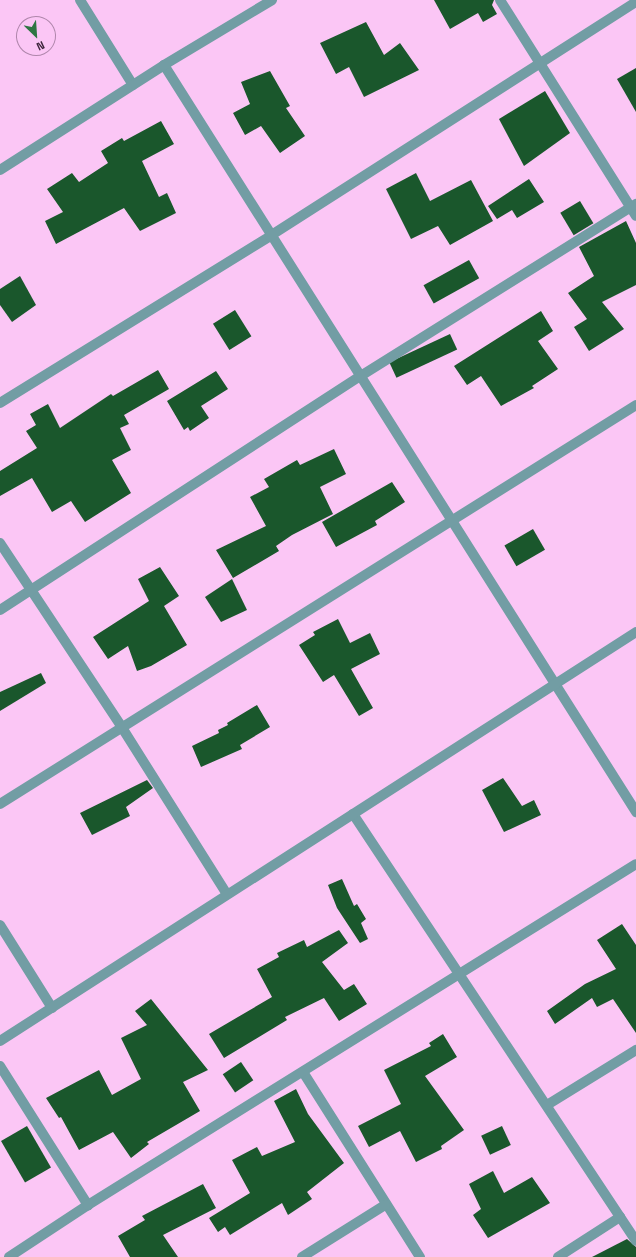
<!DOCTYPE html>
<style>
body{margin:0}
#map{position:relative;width:636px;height:1257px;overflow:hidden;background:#fbc6f5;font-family:"Space Grotesk",sans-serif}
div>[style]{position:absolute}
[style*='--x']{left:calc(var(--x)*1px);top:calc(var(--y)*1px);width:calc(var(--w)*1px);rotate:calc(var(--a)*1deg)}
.building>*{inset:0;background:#1a572c;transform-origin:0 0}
.minor>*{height:10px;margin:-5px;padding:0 5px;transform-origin:5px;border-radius:5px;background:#729da4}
span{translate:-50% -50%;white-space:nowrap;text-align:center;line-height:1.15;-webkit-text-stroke:4px #fbc6f5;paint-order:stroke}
.north{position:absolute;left:16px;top:16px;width:40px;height:40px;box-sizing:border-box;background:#fbc6f5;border:1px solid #af86ab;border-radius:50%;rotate:155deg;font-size:11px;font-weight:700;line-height:16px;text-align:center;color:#3e253c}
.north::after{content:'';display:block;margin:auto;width:14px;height:18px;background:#2f7643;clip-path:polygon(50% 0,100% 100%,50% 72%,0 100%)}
</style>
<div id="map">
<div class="building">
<div style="clip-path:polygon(434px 0,494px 0,492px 5px,497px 14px,483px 22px,478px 13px,450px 29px)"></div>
<div style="clip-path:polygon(366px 22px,384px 55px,400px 43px,419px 70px,364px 97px,349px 67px,336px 74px,320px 43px)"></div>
<div style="clip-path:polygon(636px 68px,636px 112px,617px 79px)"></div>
<div style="clip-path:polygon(270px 71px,290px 106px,286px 108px,305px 136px,280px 153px,261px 126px,245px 135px,233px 113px,250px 104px,241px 82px)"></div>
<div style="clip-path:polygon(545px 91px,570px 133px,524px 166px,499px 119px)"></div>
<div style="clip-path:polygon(161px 121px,174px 144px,142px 161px,159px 197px,167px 193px,176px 213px,140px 231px,124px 208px,56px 244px,45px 221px,63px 212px,47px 189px,72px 173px,79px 182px,108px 163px,101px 151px,122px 138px,124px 141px)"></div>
<div style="clip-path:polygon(416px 173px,430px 201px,471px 180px,493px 221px,450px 245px,438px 226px,411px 239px,386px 189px)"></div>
<div style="clip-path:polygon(529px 179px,544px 202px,517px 218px,512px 210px,497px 219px,488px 206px)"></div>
<div style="left:580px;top:201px;width:26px;height:23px;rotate:59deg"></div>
<div style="clip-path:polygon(626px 221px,636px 243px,636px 285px,602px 302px,624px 329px,589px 351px,574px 327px,587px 319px,568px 293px,594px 276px,579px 247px)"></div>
<div style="left:469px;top:260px;width:21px;height:52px;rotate:61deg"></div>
<div style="clip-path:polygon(20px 276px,36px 305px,12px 322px,0 305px,0 289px)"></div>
<div style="left:235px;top:310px;width:31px;height:26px;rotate:58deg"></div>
<div style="clip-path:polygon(541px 311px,553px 331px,538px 341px,558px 369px,532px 386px,534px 388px,501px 406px,481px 376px,467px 385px,454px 366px)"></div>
<div style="left:450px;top:334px;width:17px;height:67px;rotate:65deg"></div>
<div style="clip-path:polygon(158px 370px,169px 389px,124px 415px,129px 424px,120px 428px,131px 450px,112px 460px,131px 493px,85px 522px,71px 501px,52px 512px,32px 478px,0 496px,0 471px,37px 448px,26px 431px,36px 425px,30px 414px,48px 404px,60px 428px,111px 394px,113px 396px)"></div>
<div style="clip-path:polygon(216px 371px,228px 389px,201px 406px,209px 418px,190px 431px,188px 427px,184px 430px,167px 401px)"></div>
<div style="clip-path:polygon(334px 449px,346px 474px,320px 487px,333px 514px,292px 535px,276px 546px,279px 551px,233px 578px,216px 550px,266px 526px,250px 497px,269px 487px,264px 479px,297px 460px,300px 465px)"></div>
<div style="clip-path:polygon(392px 482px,405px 502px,375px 521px,377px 525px,336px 547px,322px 522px)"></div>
<div style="left:533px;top:529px;width:24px;height:33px;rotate:60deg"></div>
<div style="clip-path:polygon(160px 567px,179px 596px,164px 606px,187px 645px,151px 666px,137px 671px,128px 646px,108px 659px,93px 637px,149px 601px,138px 579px)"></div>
<div style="clip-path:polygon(232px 579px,247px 610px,221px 622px,205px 597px)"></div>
<div style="clip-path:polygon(338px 619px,350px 643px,370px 633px,380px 654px,351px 669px,373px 708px,359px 716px,334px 675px,323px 682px,299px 645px,315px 635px,313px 632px)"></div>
<div style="clip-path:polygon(41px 673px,46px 683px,0 711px,0 692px)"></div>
<div style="clip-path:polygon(257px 705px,270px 727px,240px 745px,242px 749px,201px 767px,192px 746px,219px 733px,218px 730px,228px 725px,227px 723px)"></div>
<div style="clip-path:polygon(503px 778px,522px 806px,534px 800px,541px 815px,504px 832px,482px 790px)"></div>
<div style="clip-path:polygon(147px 780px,153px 788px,126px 807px,130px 816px,92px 835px,80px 813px)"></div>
<div style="clip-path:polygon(342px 879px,354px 906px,357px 904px,366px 919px,361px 923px,368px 939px,360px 943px,337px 908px,328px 885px)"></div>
<div style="clip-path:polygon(622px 924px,636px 945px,636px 1033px,613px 999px,597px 1007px,592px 998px,555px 1024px,547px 1011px,585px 984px,616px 969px,597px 940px)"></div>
<div style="clip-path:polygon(339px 930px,348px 943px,322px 962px,344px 990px,354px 984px,367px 1004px,339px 1021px,324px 998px,285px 1017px,287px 1020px,224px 1058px,209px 1034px,272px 997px,257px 969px,279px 957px,277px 953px,304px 940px,307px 947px)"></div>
<div style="clip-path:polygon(151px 999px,208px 1070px,183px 1082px,200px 1111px,147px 1142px,149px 1144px,131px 1158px,113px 1132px,79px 1150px,61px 1117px,59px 1118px,46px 1098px,99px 1070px,112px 1095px,141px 1079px,121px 1038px,147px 1025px,135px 1011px)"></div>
<div style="clip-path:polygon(443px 1034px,457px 1057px,425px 1076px,464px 1130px,441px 1146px,442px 1149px,416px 1162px,400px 1131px,369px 1147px,358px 1126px,401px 1104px,384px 1070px,431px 1046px,429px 1043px)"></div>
<div style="left:241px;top:1062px;width:22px;height:22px;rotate:56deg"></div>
<div style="clip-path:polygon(296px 1089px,308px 1114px,344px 1163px,307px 1192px,312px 1199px,288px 1215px,282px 1203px,230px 1235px,225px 1227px,218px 1232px,209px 1218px,250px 1193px,232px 1160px,257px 1147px,262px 1156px,295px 1142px,274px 1101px)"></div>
<div style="left:27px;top:1126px;width:48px;height:30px;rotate:60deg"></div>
<div style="left:502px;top:1126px;width:21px;height:23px;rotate:65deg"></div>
<div style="clip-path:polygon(493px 1171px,504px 1193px,532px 1177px,550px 1203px,488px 1238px,473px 1215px,481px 1209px,469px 1184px)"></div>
<div style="clip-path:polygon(203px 1184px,216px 1208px,163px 1235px,178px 1257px,130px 1257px,118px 1236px,145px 1220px,142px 1216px)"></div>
<div style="clip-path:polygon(627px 1239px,636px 1247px,636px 1257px,592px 1257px)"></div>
</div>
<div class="minor">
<div style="--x:80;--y:0;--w:100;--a:58.1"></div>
<div style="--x:500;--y:0;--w:255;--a:57.8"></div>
<div style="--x:164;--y:65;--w:884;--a:57.71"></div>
<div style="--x:0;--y:170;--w:195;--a:-32.6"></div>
<div style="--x:164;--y:65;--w:126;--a:-31"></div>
<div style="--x:0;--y:403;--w:317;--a:-31.7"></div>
<div style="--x:270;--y:236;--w:434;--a:-32.6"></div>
<div style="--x:0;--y:543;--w:219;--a:56.5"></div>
<div style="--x:121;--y:726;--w:199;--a:57.8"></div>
<div style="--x:0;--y:610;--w:428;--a:-33"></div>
<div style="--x:359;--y:377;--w:327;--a:-32"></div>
<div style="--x:0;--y:804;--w:751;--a:-32.1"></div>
<div style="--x:353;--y:814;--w:512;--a:56.47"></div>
<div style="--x:0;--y:925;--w:98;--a:57.9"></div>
<div style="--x:0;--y:1041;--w:756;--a:-32.74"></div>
<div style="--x:0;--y:1066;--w:165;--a:57.7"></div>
<div style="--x:303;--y:1072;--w:219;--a:57.7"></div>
<div style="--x:547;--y:1105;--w:105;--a:-31.7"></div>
<div style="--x:9;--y:1257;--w:95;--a:-33.4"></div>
<div style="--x:88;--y:1205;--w:645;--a:-31.89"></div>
<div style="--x:302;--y:1257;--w:98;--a:-32.1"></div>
<div style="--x:558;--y:1257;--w:74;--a:-32.8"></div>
</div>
<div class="north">N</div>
</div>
